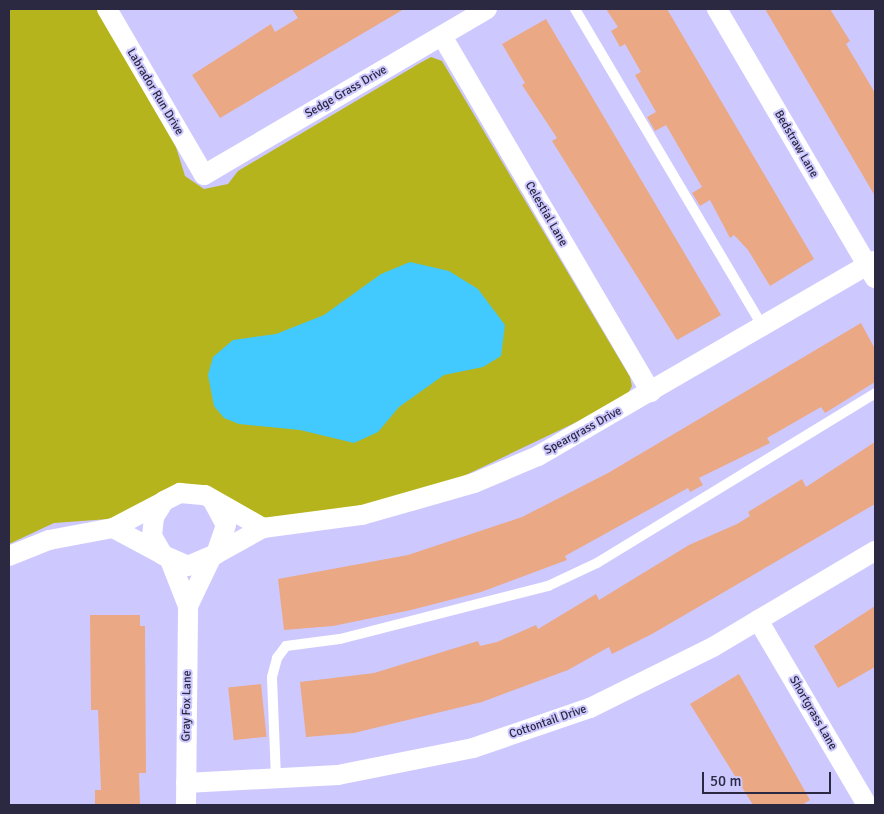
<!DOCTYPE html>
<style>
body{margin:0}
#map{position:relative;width:884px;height:814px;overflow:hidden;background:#cdc9ff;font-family:Signika,sans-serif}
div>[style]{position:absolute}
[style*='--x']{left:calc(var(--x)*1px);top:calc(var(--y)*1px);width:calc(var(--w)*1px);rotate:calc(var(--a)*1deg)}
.green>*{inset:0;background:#b6b41c}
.water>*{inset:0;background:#42c9fe}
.building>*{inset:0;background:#eba884;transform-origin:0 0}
.service>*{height:10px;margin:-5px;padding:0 5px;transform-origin:5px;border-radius:5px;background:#fff}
.minor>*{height:20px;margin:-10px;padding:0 10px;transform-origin:10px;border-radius:10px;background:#fff}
span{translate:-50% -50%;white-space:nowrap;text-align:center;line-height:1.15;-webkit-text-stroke:4px #cdc9ff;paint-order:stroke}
.street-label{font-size:12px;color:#2b2842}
.frame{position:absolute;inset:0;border:10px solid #2b2842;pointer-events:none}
.scale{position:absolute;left:702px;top:772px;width:129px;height:22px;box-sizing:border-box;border:2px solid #2b2842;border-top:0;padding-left:6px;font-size:15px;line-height:18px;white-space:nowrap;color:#2b2842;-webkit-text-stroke:4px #cdc9ff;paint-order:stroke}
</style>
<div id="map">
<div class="green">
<div style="clip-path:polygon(9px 9px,97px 9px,176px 147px,185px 176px,204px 189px,228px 184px,238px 171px,420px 63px,431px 57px,442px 61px,630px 377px,632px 386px,625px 399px,449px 483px,360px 506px,276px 519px,247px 515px,212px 492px,109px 519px,54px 523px,9px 544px)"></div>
</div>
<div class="water">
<div style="clip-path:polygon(410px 262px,449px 271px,478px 289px,505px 325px,501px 356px,483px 367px,444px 375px,399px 407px,378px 432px,354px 443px,300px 430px,239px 424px,224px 418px,214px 406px,208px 375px,213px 357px,233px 340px,276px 334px,324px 315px,381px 274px)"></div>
</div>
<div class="building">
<div style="clip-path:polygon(292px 9px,404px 9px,220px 118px,192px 75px,271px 24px,275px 32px,298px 18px)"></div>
<div style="clip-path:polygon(606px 9px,667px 9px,814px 259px,770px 286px,748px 250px,734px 235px,730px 238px,710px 200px,700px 206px,692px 193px,702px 187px,666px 125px,655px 131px,647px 117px,656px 112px,635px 75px,641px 72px,625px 44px,620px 47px,611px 31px,618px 27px)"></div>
<div style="clip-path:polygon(765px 9px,830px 9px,850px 41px,846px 44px,875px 93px,875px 196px)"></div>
<div style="clip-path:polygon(546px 19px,721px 315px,677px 340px,562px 157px,552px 141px,557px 138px,522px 85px,525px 83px,502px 44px)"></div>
<div style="clip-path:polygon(861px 323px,875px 349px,875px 382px,825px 413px,821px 407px,767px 438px,770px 443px,699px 478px,703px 485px,690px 492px,688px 488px,565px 556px,567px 560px,481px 592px,411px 610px,333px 626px,284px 630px,278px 579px,408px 555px,522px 517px,608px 473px)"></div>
<div style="clip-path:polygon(875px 442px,875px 504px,652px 634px,612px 654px,609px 647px,568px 670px,482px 702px,354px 733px,306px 737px,300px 682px,374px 673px,478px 641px,480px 646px,497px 642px,536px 625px,538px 629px,596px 594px,599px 600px,689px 545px,737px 524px,750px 516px,748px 512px,802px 479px,806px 487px)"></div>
<div style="clip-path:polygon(875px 606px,875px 667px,838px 688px,814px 646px)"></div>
<div style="clip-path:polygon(90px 615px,140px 615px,140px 626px,145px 626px,146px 773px,139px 773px,140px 805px,95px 805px,95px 790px,101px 790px,98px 710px,91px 710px)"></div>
<div style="clip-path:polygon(739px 674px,810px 800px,802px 805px,753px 805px,690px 704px)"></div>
<div style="left:261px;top:684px;width:53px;height:33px;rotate:84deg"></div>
</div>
<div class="service">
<div style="--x:575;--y:9;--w:369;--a:59.4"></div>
<div style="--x:276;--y:778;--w:101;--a:-92.3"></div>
<div style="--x:272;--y:677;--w:20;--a:-75"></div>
<div style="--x:277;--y:658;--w:15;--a:-53"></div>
<div style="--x:286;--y:646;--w:54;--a:-7.4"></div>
<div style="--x:340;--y:639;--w:215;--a:-14.3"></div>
<div style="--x:548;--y:586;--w:54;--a:-25.1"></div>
<div style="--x:597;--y:563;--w:326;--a:-31.4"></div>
</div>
<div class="minor">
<div style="--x:107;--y:9;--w:192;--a:59.7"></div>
<div style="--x:204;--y:175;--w:328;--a:-30.4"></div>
<div style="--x:717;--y:9;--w:312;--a:59.6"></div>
<div style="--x:442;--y:36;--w:413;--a:59.6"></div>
<div style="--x:213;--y:501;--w:27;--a:62"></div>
<div style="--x:226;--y:525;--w:31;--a:109"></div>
<div style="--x:216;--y:554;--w:30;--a:157"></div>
<div style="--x:188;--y:566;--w:27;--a:-156"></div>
<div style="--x:163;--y:555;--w:22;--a:-120"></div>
<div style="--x:152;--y:536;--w:19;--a:-84"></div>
<div style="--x:154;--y:517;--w:19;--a:-58"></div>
<div style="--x:164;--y:501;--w:18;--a:-27"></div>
<div style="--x:180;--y:493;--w:25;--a:5"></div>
<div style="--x:205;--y:495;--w:67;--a:29.6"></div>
<div style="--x:113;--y:528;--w:55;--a:28"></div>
<div style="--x:216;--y:554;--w:54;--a:-29"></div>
<div style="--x:263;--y:528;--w:100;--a:-7.5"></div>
<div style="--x:362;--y:515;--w:116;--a:-15.9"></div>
<div style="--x:474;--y:483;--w:69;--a:-22.9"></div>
<div style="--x:538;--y:456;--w:389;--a:-30.1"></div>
<div style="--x:9;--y:556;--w:43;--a:-21.8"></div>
<div style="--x:49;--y:540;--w:65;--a:-10.6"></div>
<div style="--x:113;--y:528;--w:56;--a:-27.5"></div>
<div style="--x:170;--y:560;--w:49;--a:68.6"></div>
<div style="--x:758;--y:620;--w:215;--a:59.5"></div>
<div style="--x:186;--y:783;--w:152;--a:-3"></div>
<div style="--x:338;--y:775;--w:138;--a:-11.3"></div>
<div style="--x:473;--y:748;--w:124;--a:-18.9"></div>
<div style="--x:590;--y:708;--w:137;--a:-26.4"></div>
<div style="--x:713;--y:647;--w:188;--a:-30.7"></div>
<div style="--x:186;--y:805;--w:199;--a:-89.4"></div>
<div style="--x:188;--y:606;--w:53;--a:-64.4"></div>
</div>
<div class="street-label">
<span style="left:155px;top:92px;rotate:59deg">Labrador Run Drive</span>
<span style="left:346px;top:92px;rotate:-30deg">Sedge Grass Drive</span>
<span style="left:796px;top:144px;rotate:60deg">Bedstraw Lane</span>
<span style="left:546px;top:214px;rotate:60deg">Celestial Lane</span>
<span style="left:583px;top:431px;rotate:-29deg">Speargrass Drive</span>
<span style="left:187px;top:706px;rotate:-89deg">Gray Fox Lane</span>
<span style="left:813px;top:713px;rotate:60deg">Shortgrass Lane</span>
<span style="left:548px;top:722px;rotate:-19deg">Cottontail Drive</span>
</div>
<div class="frame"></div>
<div class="scale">50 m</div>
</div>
